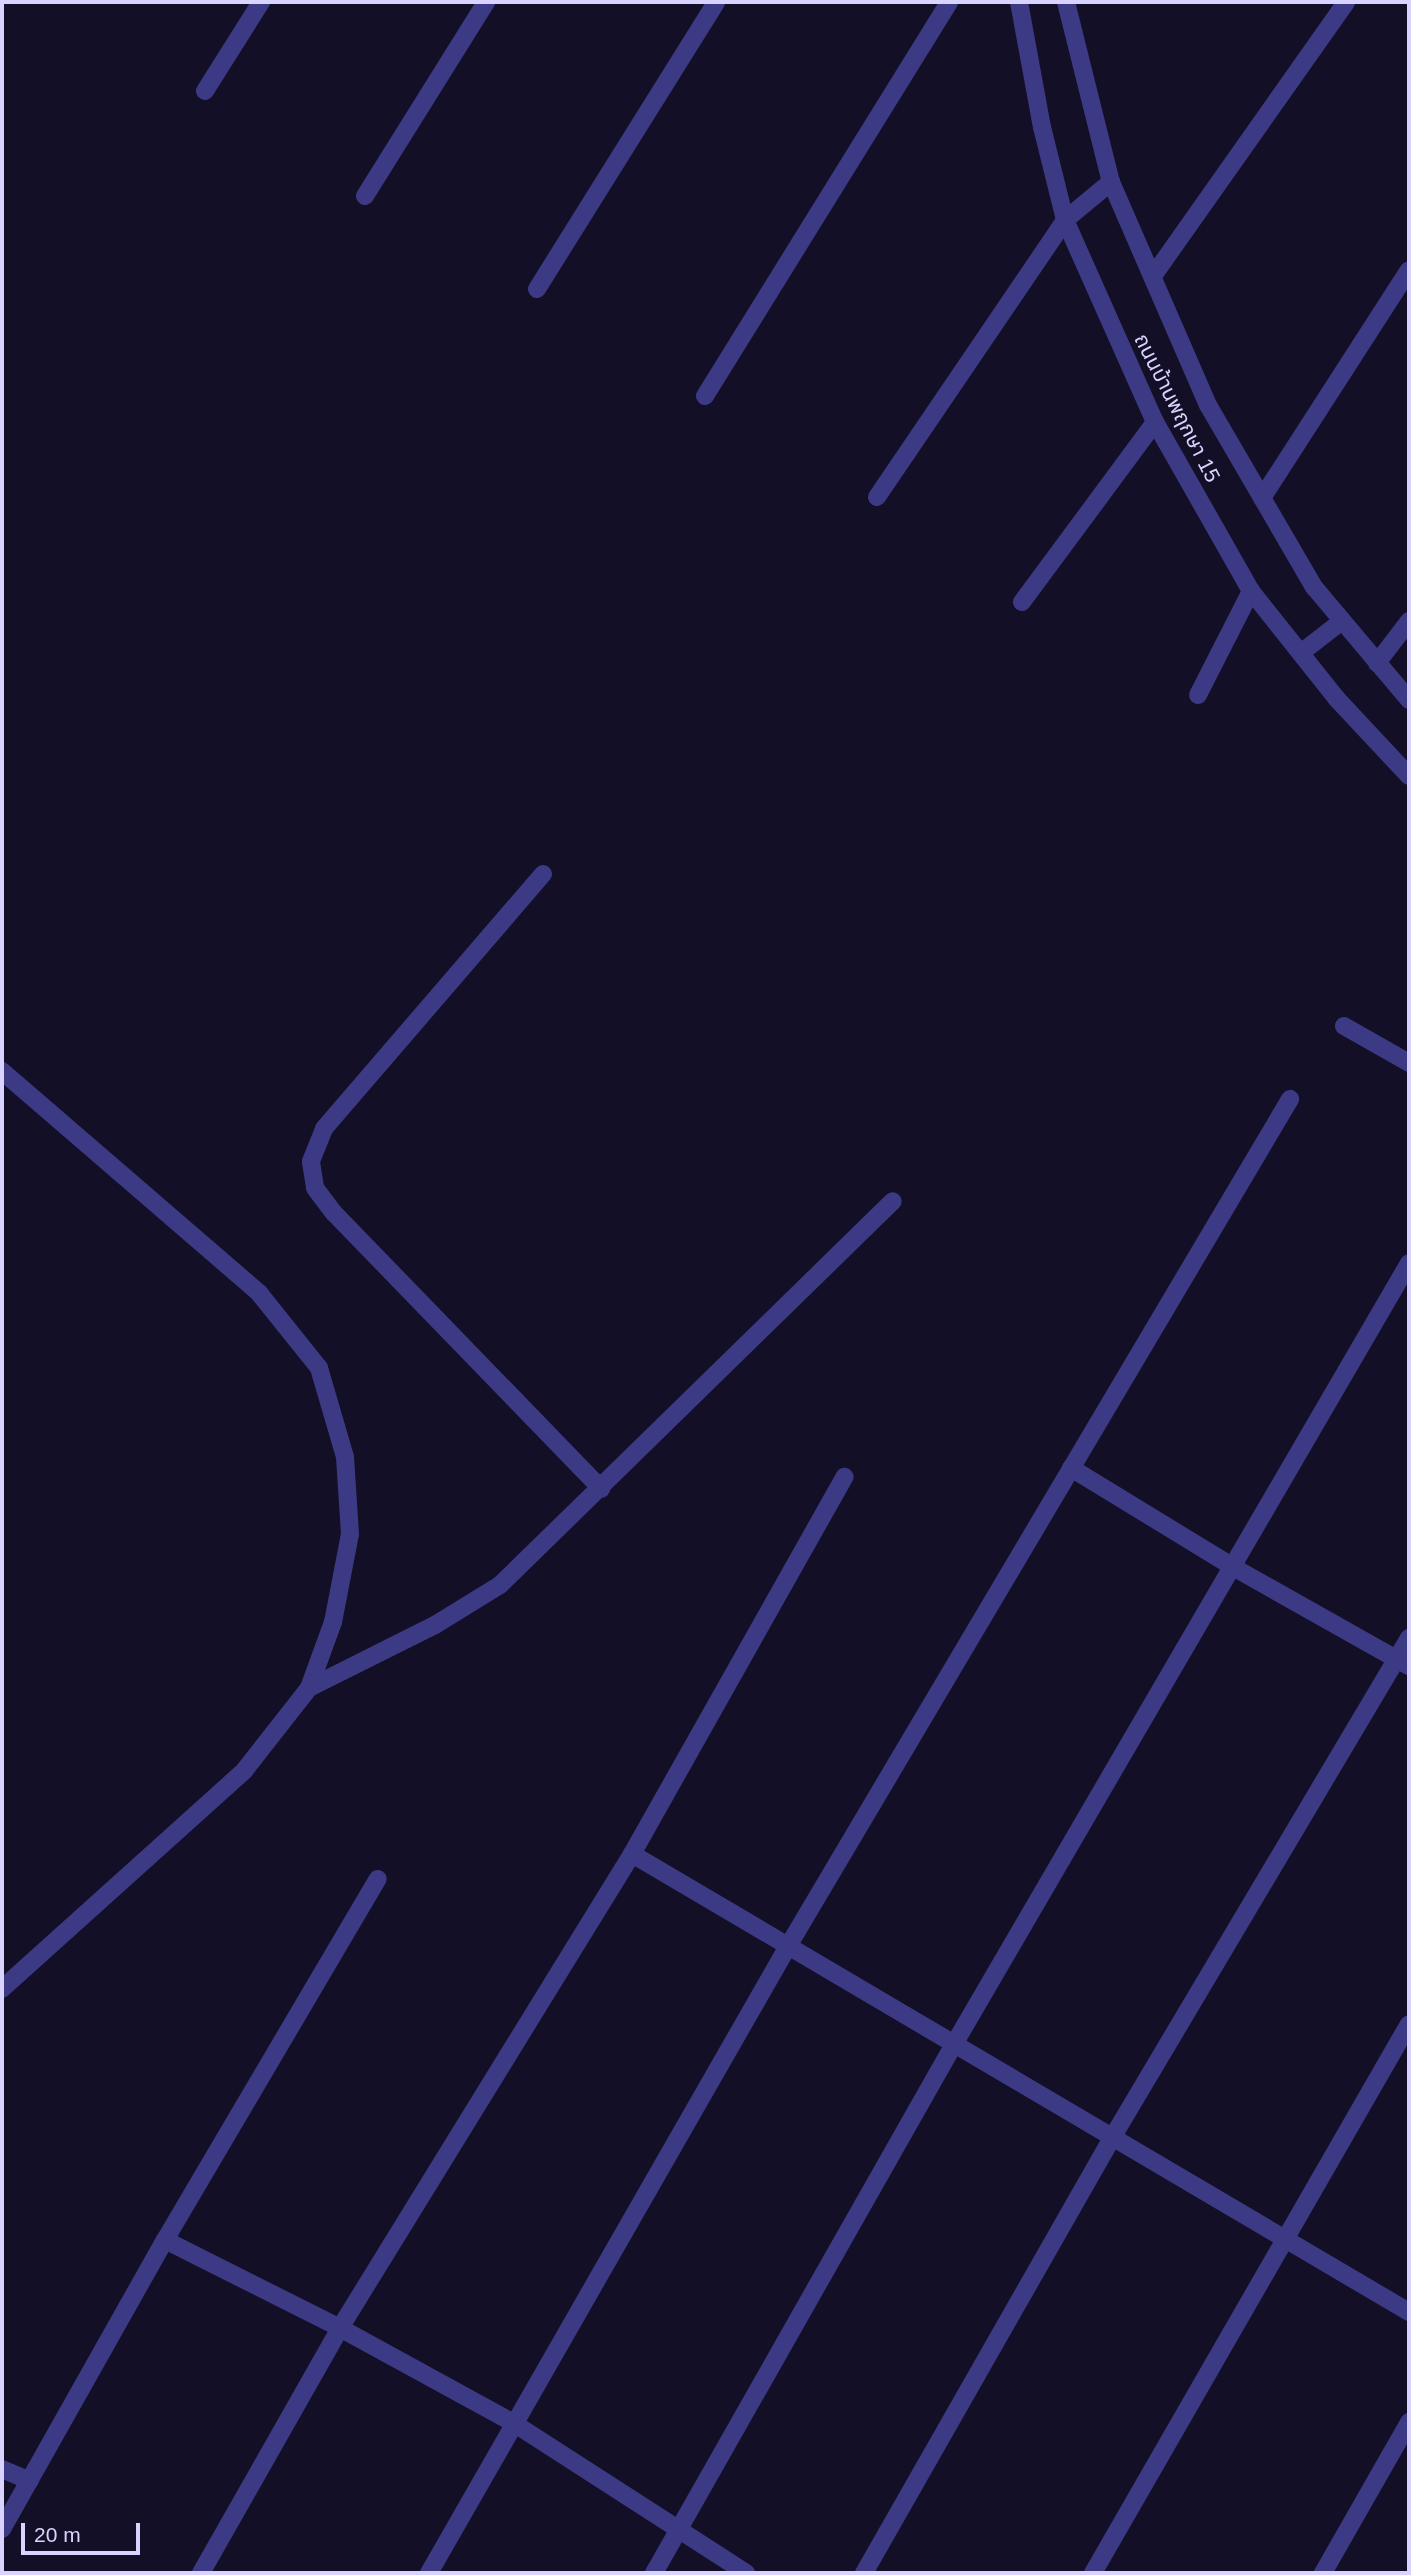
<!DOCTYPE html>
<meta charset="utf-8">
<style>
body{margin:0}
#map{position:relative;width:1411px;height:2575px;overflow:hidden;background:#130f26;font-family:Helvetica,"Noto Sans Thai",sans-serif}
div>[style]{position:absolute}
[style*='--x']{left:calc(var(--x)*1px);top:calc(var(--y)*1px);width:calc(var(--w)*1px);rotate:calc(var(--a)*1deg)}
.service>*{height:18px;margin:-9px;padding:0 9px;transform-origin:9px;border-radius:9px;background:#3d3a85}
.minor>*{height:18px;margin:-9px;padding:0 9px;transform-origin:9px;border-radius:9px;background:#3d3a85}
span{translate:-50% -50%;white-space:nowrap;text-align:center;line-height:1.15;-webkit-text-stroke:5px #130f26;paint-order:stroke}
.street-label{font-size:21px;color:#d9d4ff}
.frame{position:absolute;inset:0;border:4px solid #d9d4ff;pointer-events:none}
.scale{position:absolute;left:21px;top:2523px;width:119px;height:32px;box-sizing:border-box;border:4px solid #d9d4ff;border-top:0;padding-left:9px;font-size:21px;line-height:24px;white-space:nowrap;color:#d9d4ff;-webkit-text-stroke:5px #130f26;paint-order:stroke}
</style>
<div id="map">
<div class="service">
<div style="--x:543;--y:874;--w:336;--a:130.7"></div>
<div style="--x:324;--y:1129;--w:35;--a:112"></div>
<div style="--x:311;--y:1162;--w:26;--a:81"></div>
<div style="--x:315;--y:1188;--w:31;--a:53"></div>
<div style="--x:334;--y:1213;--w:384;--a:45.9"></div>
<div style="--x:1344;--y:1026;--w:75;--a:29.6"></div>
<div style="--x:1071;--y:1468;--w:190;--a:31.4"></div>
<div style="--x:1233;--y:1567;--w:202;--a:29.4"></div>
<div style="--x:309;--y:1688;--w:141;--a:-26.6"></div>
<div style="--x:435;--y:1625;--w:76;--a:-31.6"></div>
<div style="--x:500;--y:1585;--w:549;--a:-44.34"></div>
<div style="--x:340;--y:2328;--w:200;--a:28.7"></div>
<div style="--x:515;--y:2424;--w:275;--a:32.8"></div>
</div>
<div class="minor">
<div style="--x:1019;--y:2;--w:127;--a:79.6"></div>
<div style="--x:1042;--y:127;--w:96;--a:76.1"></div>
<div style="--x:1065;--y:220;--w:221;--a:66"></div>
<div style="--x:1155;--y:422;--w:194;--a:60.4"></div>
<div style="--x:1251;--y:591;--w:137;--a:51.5"></div>
<div style="--x:1336;--y:698;--w:107;--a:46.9"></div>
<div style="--x:1066;--y:2;--w:186;--a:76"></div>
<div style="--x:1111;--y:182;--w:243;--a:66.5"></div>
<div style="--x:1208;--y:405;--w:211;--a:59.8"></div>
<div style="--x:1314;--y:587;--w:148;--a:49.9"></div>
<div style="--x:205;--y:91;--w:105;--a:-57.8"></div>
<div style="--x:365;--y:196;--w:229;--a:-58"></div>
<div style="--x:1153;--y:276;--w:335;--a:-54.8"></div>
<div style="--x:537;--y:289;--w:338;--a:-58"></div>
<div style="--x:705;--y:396;--w:463;--a:-58.2"></div>
<div style="--x:877;--y:497;--w:335;--a:-55.8"></div>
<div style="--x:1065;--y:220;--w:60;--a:-39.6"></div>
<div style="--x:1262;--y:498;--w:271;--a:-57.2"></div>
<div style="--x:1022;--y:602;--w:224;--a:-53.5"></div>
<div style="--x:1302;--y:652;--w:51;--a:-37.8"></div>
<div style="--x:1377;--y:663;--w:53;--a:-52.7"></div>
<div style="--x:1198;--y:695;--w:117;--a:-63"></div>
<div style="--x:2;--y:1071;--w:340;--a:40.8"></div>
<div style="--x:259;--y:1293;--w:96;--a:51.3"></div>
<div style="--x:319;--y:1368;--w:93;--a:73.7"></div>
<div style="--x:345;--y:1457;--w:77;--a:86.3"></div>
<div style="--x:350;--y:1534;--w:90;--a:100.9"></div>
<div style="--x:333;--y:1622;--w:70;--a:110"></div>
<div style="--x:309;--y:1688;--w:105;--a:128.1"></div>
<div style="--x:244;--y:1771;--w:326;--a:138"></div>
<div style="--x:632;--y:1854;--w:902;--a:30.52"></div>
<div style="--x:165;--y:2240;--w:196;--a:26.7"></div>
<div style="--x:2;--y:2469;--w:30;--a:23"></div>
<div style="--x:2;--y:2529;--w:332;--a:-60.6"></div>
<div style="--x:165;--y:2240;--w:419;--a:-59.5"></div>
<div style="--x:201;--y:2573;--w:282;--a:-60.4"></div>
<div style="--x:340;--y:2328;--w:557;--a:-58.37"></div>
<div style="--x:632;--y:1854;--w:433;--a:-60.6"></div>
<div style="--x:429;--y:2573;--w:720;--a:-60.2"></div>
<div style="--x:787;--y:1948;--w:987;--a:-59.35"></div>
<div style="--x:654;--y:2573;--w:606;--a:-60.43"></div>
<div style="--x:953;--y:2046;--w:906;--a:-59.78"></div>
<div style="--x:864;--y:2573;--w:501;--a:-60.31"></div>
<div style="--x:1112;--y:2138;--w:582;--a:-59.29"></div>
<div style="--x:1093;--y:2573;--w:633;--a:-60.08"></div>
<div style="--x:1323;--y:2573;--w:174;--a:-60.3"></div>
</div>
<div class="street-label">
<span style="left:1177px;top:408px;rotate:63deg">ถนนบ้านพฤกษา 15</span>
</div>
<div class="frame"></div>
<div class="scale">20 m</div>
</div>
